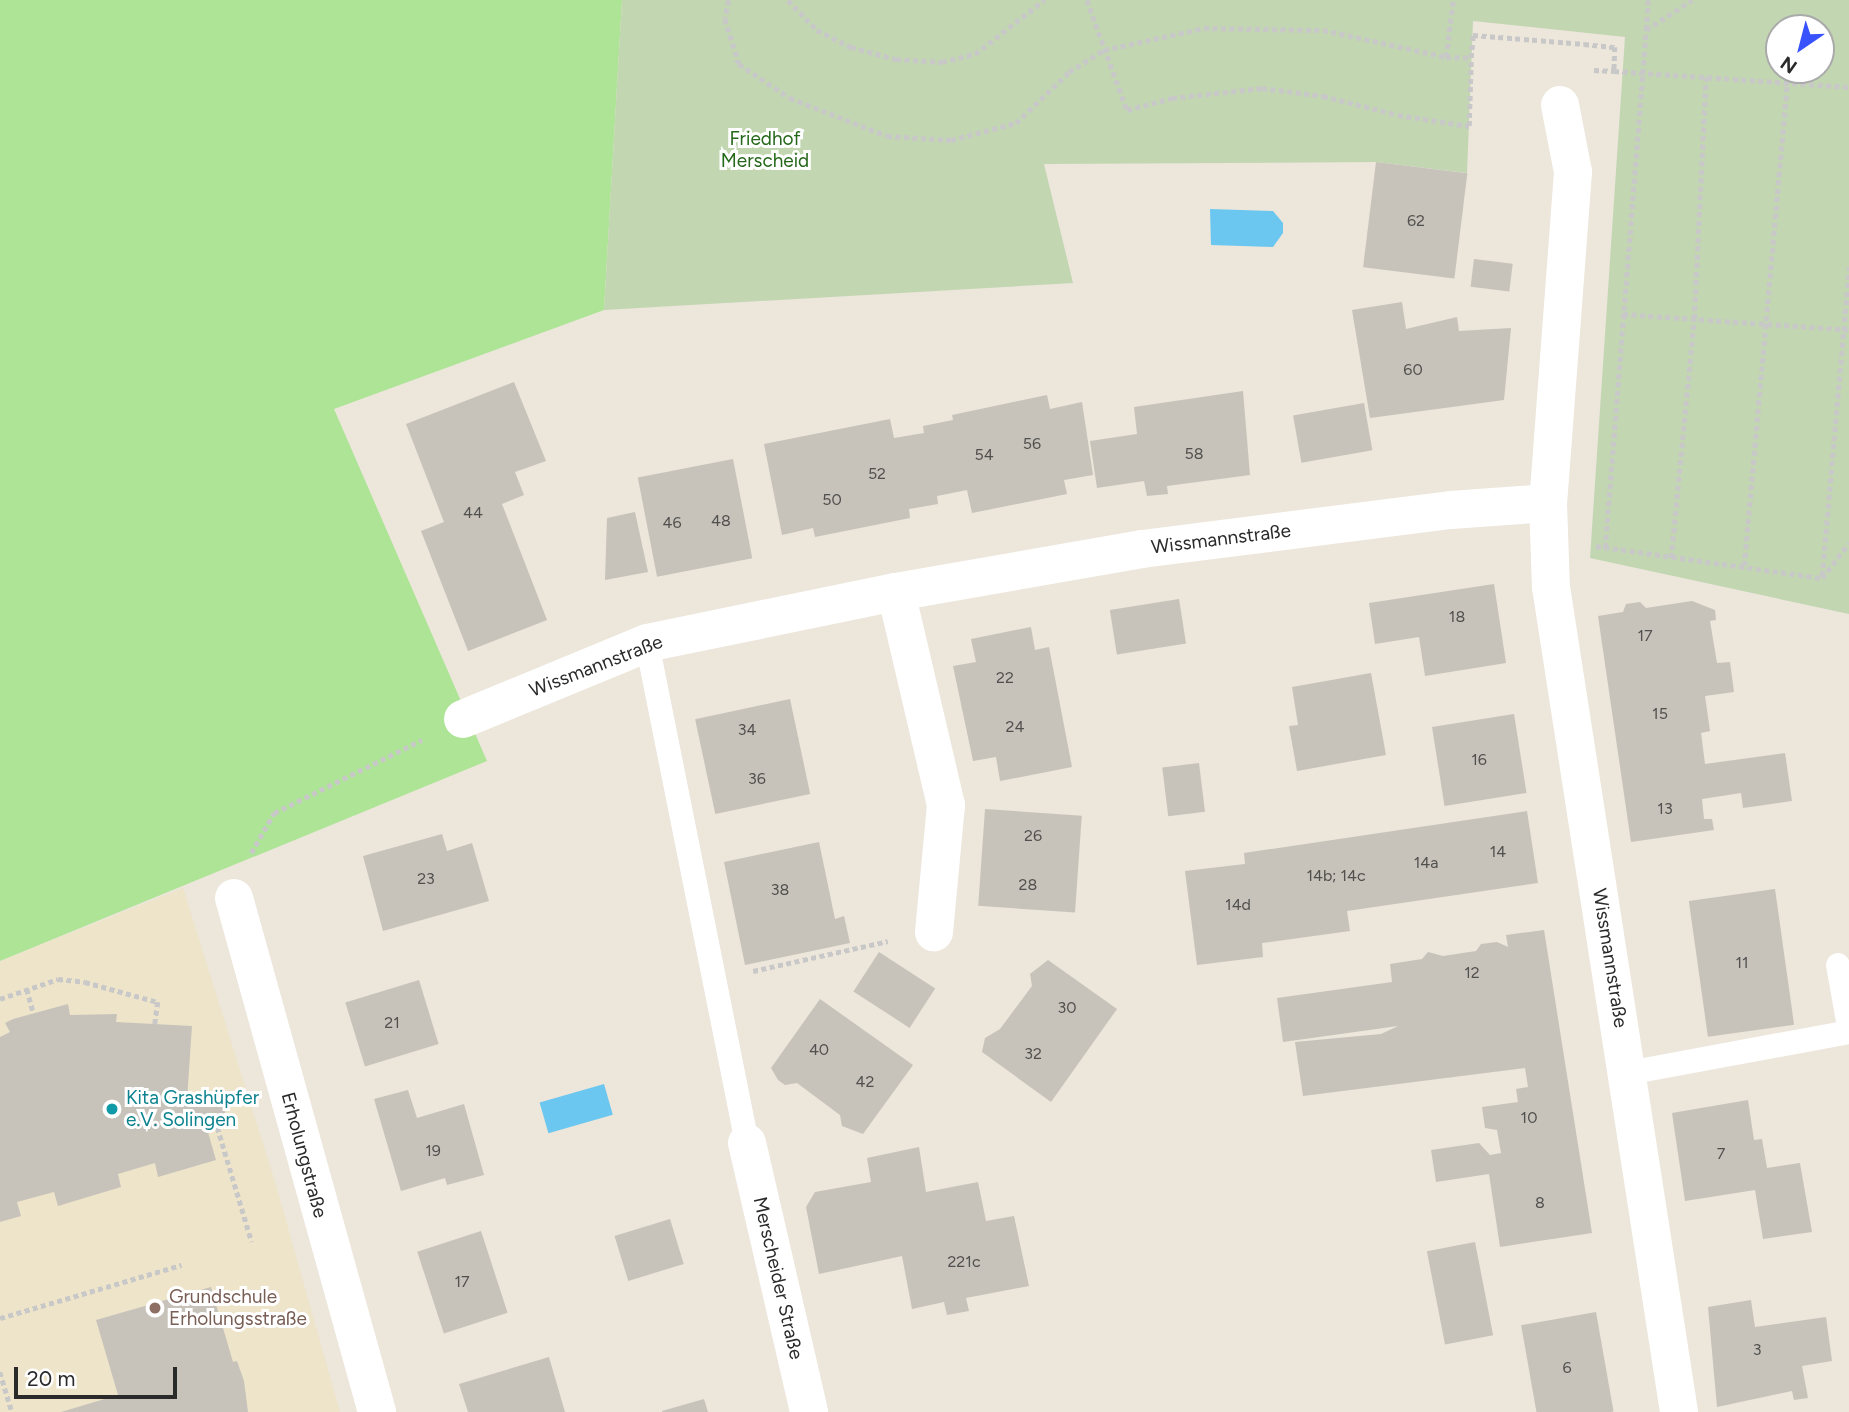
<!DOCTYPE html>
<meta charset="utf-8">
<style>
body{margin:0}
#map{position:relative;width:1849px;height:1412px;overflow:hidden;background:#ece6db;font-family:Figtree,sans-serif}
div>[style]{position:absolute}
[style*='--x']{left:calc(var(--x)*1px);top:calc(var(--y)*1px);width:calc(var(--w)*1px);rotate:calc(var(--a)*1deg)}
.education>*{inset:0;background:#eee4ca}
.green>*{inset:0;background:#ade496}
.cemetery>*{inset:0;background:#c2d6b2}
.water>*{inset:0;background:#6cc7f0;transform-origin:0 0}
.building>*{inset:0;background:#c7c3bb;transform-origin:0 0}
.path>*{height:4.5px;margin-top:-2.25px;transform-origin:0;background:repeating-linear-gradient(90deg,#c8c8c8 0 5px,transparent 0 8.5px)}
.service>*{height:24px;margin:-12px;padding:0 12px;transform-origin:12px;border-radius:12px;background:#fff}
.minor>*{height:38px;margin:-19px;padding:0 19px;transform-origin:19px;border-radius:19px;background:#fff}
.dots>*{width:19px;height:19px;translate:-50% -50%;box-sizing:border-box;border:4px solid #fff;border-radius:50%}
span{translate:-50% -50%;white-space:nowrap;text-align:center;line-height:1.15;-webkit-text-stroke:6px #fff;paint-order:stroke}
.number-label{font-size:16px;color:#51504e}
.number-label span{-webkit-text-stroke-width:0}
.park-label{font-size:19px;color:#256819}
.street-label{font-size:19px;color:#2a2a2a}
.culture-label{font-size:19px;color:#0d838f}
.left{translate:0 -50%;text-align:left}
.education-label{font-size:19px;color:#785e54}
.north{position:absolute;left:1765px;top:14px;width:70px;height:70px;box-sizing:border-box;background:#fff;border:2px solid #aaa;border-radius:50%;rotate:215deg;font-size:19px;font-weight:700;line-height:28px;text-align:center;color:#2a2a2a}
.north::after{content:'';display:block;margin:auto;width:24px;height:32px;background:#3853fd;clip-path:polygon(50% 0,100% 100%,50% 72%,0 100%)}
.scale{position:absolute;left:14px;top:1367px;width:163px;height:32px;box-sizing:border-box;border:4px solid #2a2a2a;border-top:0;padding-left:9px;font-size:21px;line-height:24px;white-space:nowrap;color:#2a2a2a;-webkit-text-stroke:5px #fff;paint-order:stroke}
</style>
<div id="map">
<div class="education">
<div style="clip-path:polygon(183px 888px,276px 1185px,340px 1412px,0 1412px,0 961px)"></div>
</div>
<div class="green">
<div style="clip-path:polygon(0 0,622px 0,604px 310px,334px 409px,487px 761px,0 961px)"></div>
</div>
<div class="cemetery">
<div style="clip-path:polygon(evenodd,622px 0,1849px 0,1849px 614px,1590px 558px,1625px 37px,1473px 21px,1467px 173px,1376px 162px,1044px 164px,1073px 283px,604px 310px,622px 0,1779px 28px,1821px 28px,1821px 70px,1779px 70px,1779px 28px)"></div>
</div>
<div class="water">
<div style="clip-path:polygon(1210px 209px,1273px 211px,1283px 223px,1283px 233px,1273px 247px,1211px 245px)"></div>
<div style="left:604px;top:1084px;width:32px;height:67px;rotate:74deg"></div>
</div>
<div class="building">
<div style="left:1376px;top:162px;width:92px;height:106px;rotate:7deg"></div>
<div style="left:1474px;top:259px;width:39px;height:28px;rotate:7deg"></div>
<div style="clip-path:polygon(1402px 302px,1406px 329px,1457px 317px,1459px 331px,1511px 328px,1504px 400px,1370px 418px,1352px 310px)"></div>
<div style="clip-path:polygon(514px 382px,546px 461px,515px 472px,524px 495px,502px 504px,547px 620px,468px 651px,421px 531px,444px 522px,406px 424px)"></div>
<div style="clip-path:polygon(1243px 391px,1250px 475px,1167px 486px,1168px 494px,1147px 496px,1144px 481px,1097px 488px,1090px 441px,1137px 434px,1134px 407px)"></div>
<div style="clip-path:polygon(1047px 395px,1050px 409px,1082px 402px,1093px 475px,1064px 480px,1067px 494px,972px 513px,967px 490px,937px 496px,938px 504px,909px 509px,910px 518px,815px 537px,813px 528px,782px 535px,764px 444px,890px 419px,894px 438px,924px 433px,923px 426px,953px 420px,952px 415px)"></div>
<div style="left:1364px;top:403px;width:48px;height:72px;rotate:80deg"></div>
<div style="left:733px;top:459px;width:101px;height:97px;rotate:79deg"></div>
<div style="clip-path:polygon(635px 512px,648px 572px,605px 580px,607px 518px)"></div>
<div style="clip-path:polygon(1494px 584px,1506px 663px,1425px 676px,1419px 637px,1375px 644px,1369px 603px)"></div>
<div style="left:1179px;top:599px;width:45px;height:70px;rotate:81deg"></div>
<div style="clip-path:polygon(1692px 601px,1715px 610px,1716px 620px,1710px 621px,1717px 663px,1730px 662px,1734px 692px,1705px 696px,1710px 731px,1701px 733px,1705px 764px,1785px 753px,1792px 801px,1743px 808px,1741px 793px,1702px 799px,1704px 819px,1712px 819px,1714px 830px,1631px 842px,1598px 616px,1623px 612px,1626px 604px,1640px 602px,1646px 608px)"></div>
<div style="clip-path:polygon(1031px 627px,1035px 650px,1049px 647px,1072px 767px,1000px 781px,996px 757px,973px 761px,953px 666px,976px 662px,971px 639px)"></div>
<div style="clip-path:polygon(1371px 673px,1386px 755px,1297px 771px,1289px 726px,1298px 725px,1292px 687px)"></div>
<div style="left:790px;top:699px;width:97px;height:97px;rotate:78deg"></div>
<div style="left:1514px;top:714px;width:80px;height:83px;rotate:81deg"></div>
<div style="left:1199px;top:763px;width:49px;height:37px;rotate:83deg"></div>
<div style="left:985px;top:809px;width:97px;height:97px;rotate:4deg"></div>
<div style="clip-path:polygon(1527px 811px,1538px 883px,1347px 911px,1350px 931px,1262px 943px,1263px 957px,1197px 965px,1185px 871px,1245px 864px,1244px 853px)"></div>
<div style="clip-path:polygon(442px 834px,447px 851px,472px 843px,489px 901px,383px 931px,363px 856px)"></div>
<div style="clip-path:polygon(819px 842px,835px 919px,844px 916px,850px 943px,745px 965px,724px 862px)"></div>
<div style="left:1775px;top:889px;width:137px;height:87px;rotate:82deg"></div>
<div style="clip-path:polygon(1544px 930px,1592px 1233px,1500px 1247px,1489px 1174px,1436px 1182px,1431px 1150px,1479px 1143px,1490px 1155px,1501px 1153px,1497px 1130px,1485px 1128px,1482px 1107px,1518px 1102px,1516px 1089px,1528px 1087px,1525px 1068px,1303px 1096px,1295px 1042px,1381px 1034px,1398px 1026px,1283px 1042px,1277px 998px,1392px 982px,1390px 964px,1422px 959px,1428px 952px,1443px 956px,1476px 951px,1481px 944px,1497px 942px,1508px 947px,1506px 935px)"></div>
<div style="left:879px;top:952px;width:67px;height:47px;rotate:33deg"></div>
<div style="clip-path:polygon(1048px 960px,1117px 1009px,1051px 1102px,982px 1052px,985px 1038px,1000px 1029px,1032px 986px,1030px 974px)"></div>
<div style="left:419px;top:980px;width:67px;height:77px;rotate:73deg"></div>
<div style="clip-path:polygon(820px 999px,913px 1065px,863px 1134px,842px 1126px,840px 1115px,797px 1083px,785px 1085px,778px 1080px,771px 1068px)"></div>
<div style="clip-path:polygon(68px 1004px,70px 1015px,117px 1014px,116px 1022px,192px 1026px,187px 1100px,222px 1102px,226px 1115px,205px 1122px,216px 1160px,158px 1177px,155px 1163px,118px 1174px,121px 1187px,58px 1206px,54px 1192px,17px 1202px,21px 1216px,0 1222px,0 1037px,10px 1032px,5px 1023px,13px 1019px)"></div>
<div style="clip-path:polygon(408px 1090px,417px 1118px,464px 1104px,484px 1175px,447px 1185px,445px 1178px,401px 1191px,374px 1099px)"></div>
<div style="clip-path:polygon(1748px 1100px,1754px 1140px,1762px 1139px,1767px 1168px,1800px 1163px,1812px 1232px,1763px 1239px,1755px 1190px,1685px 1201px,1672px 1113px)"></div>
<div style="clip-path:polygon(919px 1147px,926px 1192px,978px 1182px,986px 1221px,1014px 1216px,1029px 1286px,966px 1298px,969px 1311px,947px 1315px,944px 1302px,912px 1309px,902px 1256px,819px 1274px,806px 1207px,815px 1192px,871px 1182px,867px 1158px)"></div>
<div style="left:670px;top:1219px;width:47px;height:58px;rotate:73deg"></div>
<div style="left:481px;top:1231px;width:86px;height:67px;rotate:72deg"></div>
<div style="left:1475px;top:1242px;width:95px;height:49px;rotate:79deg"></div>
<div style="clip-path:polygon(211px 1287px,233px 1362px,237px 1361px,244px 1381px,248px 1412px,61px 1412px,118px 1395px,96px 1320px)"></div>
<div style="clip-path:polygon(1751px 1300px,1755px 1327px,1826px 1317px,1832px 1361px,1802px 1366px,1808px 1398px,1794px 1400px,1792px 1391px,1717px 1407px,1708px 1307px)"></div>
<div style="left:1596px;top:1312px;width:101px;height:76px;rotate:80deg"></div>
<div style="clip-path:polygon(549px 1357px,565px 1412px,468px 1412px,459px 1384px)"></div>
<div style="clip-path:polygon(704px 1399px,708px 1412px,662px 1412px,662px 1411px)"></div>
</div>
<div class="path">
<div style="--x:729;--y:0;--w:19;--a:102"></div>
<div style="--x:725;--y:19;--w:47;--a:72.7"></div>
<div style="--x:739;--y:64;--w:61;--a:33.7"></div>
<div style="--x:790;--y:98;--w:104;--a:21.4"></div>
<div style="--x:887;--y:136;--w:64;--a:3.6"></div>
<div style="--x:951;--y:140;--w:67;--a:-14.7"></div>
<div style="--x:1016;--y:123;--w:74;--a:-43.9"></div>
<div style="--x:1069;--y:72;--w:41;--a:-32.2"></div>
<div style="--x:1104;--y:50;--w:102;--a:-12.4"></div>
<div style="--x:1204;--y:28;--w:119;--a:1"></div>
<div style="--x:1323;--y:30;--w:126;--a:12.4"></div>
<div style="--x:1446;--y:57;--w:25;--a:2"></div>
<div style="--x:1471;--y:58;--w:23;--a:-85"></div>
<div style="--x:1473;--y:35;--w:111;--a:4.6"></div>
<div style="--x:1584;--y:44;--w:31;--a:6"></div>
<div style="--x:1615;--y:47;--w:24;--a:92"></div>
<div style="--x:1614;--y:71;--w:236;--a:3.9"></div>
<div style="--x:788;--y:0;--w:42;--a:46"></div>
<div style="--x:817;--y:30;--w:38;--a:27"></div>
<div style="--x:851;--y:47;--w:47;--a:14.9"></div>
<div style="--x:896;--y:59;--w:46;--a:3.7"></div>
<div style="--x:942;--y:62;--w:34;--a:-14"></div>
<div style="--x:975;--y:54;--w:88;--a:-38"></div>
<div style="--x:1087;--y:0;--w:117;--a:70"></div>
<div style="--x:1127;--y:110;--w:47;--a:-14.9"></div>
<div style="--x:1172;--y:98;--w:91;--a:-6.3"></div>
<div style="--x:1262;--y:88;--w:62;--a:7.5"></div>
<div style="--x:1323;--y:96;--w:77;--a:14.2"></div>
<div style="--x:1398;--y:115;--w:72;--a:8.8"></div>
<div style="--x:1469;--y:126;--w:68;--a:-88.3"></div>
<div style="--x:1646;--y:30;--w:30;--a:-86"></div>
<div style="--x:1446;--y:57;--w:57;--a:-83"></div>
<div style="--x:1594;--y:70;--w:20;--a:3"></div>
<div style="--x:1623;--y:314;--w:227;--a:4"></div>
<div style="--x:1596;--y:546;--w:228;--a:8.1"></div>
<div style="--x:1822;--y:578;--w:44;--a:-52.4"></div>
<div style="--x:1605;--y:548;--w:520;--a:-85.47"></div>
<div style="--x:1646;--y:30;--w:55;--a:-33.1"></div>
<div style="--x:1671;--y:558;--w:240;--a:-84.5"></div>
<div style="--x:1694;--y:319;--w:242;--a:-87.2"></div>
<div style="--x:1744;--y:566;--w:485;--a:-84.9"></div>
<div style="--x:1822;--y:576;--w:310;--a:-85"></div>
<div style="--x:251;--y:853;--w:46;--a:-60.1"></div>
<div style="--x:274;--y:813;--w:165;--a:-26.3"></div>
<div style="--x:753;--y:971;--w:138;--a:-12.5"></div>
<div style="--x:27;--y:989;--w:24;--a:75"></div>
<div style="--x:0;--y:999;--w:61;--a:-19"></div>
<div style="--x:58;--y:979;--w:27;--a:6"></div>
<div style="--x:85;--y:982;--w:76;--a:15.3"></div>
<div style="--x:158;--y:1002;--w:22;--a:98"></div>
<div style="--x:215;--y:1119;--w:128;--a:73.3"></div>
<div style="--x:0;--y:1318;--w:189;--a:-16.3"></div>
<div style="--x:0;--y:1372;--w:42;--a:73.3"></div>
</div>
<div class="service">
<div style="--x:647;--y:643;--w:510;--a:78.69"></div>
<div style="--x:1838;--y:965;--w:63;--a:79.9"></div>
<div style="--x:1628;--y:1073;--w:225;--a:-10.5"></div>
</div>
<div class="minor">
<div style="--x:1560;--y:105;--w:68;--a:79"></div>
<div style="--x:1573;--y:172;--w:332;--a:94.3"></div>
<div style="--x:1548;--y:503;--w:84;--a:88"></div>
<div style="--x:1551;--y:587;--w:835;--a:81.18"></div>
<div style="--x:896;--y:592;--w:219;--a:76.8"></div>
<div style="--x:946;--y:805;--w:128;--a:95.4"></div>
<div style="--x:463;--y:719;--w:199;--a:-22.4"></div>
<div style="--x:647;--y:643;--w:254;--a:-11.6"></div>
<div style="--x:896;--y:592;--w:250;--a:-9.9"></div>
<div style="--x:1142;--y:549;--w:311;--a:-7.2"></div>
<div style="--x:1451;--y:510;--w:97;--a:-4.1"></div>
<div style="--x:234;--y:898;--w:534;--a:74.45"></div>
<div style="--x:747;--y:1143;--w:276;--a:77"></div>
</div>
<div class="dots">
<div style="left:112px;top:1109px;background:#0f9aa8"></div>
<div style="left:155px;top:1308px;background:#8d6e63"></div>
</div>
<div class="number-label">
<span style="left:1416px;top:221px">62</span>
<span style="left:1413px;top:370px">60</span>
<span style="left:1032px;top:444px">56</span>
<span style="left:1194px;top:454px">58</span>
<span style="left:984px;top:455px">54</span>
<span style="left:877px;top:474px">52</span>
<span style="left:832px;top:500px">50</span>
<span style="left:473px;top:513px">44</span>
<span style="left:721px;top:521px">48</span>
<span style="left:672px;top:523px">46</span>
<span style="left:1457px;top:617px">18</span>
<span style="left:1645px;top:636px">17</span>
<span style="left:1005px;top:678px">22</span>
<span style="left:1660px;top:714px">15</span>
<span style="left:1015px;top:727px">24</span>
<span style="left:747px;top:730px">34</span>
<span style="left:1479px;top:760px">16</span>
<span style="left:757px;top:779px">36</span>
<span style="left:1665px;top:809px">13</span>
<span style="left:1033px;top:836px">26</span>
<span style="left:1498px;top:852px">14</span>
<span style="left:1426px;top:863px">14a</span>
<span style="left:1336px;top:876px">14b; 14c</span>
<span style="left:426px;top:879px">23</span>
<span style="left:1028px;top:885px">28</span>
<span style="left:780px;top:890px">38</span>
<span style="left:1238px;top:905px">14d</span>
<span style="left:1742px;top:963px">11</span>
<span style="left:1472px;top:973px">12</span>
<span style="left:1067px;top:1008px">30</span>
<span style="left:392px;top:1023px">21</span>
<span style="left:819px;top:1050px">40</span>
<span style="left:1033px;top:1054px">32</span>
<span style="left:865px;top:1082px">42</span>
<span style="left:1529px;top:1118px">10</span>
<span style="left:433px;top:1151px">19</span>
<span style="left:1721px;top:1154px">7</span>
<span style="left:1540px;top:1203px">8</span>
<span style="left:964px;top:1262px">221c</span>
<span style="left:462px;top:1282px">17</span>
<span style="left:1757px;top:1350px">3</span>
<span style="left:1567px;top:1368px">6</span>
</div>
<div class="park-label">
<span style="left:765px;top:150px">Friedhof<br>Merscheid</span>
</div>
<div class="street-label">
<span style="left:1221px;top:539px;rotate:-7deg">Wissmannstraße</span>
<span style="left:596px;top:666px;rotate:-21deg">Wissmannstraße</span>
<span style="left:1610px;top:958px;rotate:81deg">Wissmannstraße</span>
<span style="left:304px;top:1155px;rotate:75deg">Erholungstraße</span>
<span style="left:778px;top:1278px;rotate:77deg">Merscheider Straße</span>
</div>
<div class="culture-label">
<span class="left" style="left:126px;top:1109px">Kita Grashüpfer<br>e.V. Solingen</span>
</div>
<div class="education-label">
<span class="left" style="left:169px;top:1308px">Grundschule<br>Erholungsstraße</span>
</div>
<div class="north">N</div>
<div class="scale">20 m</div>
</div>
